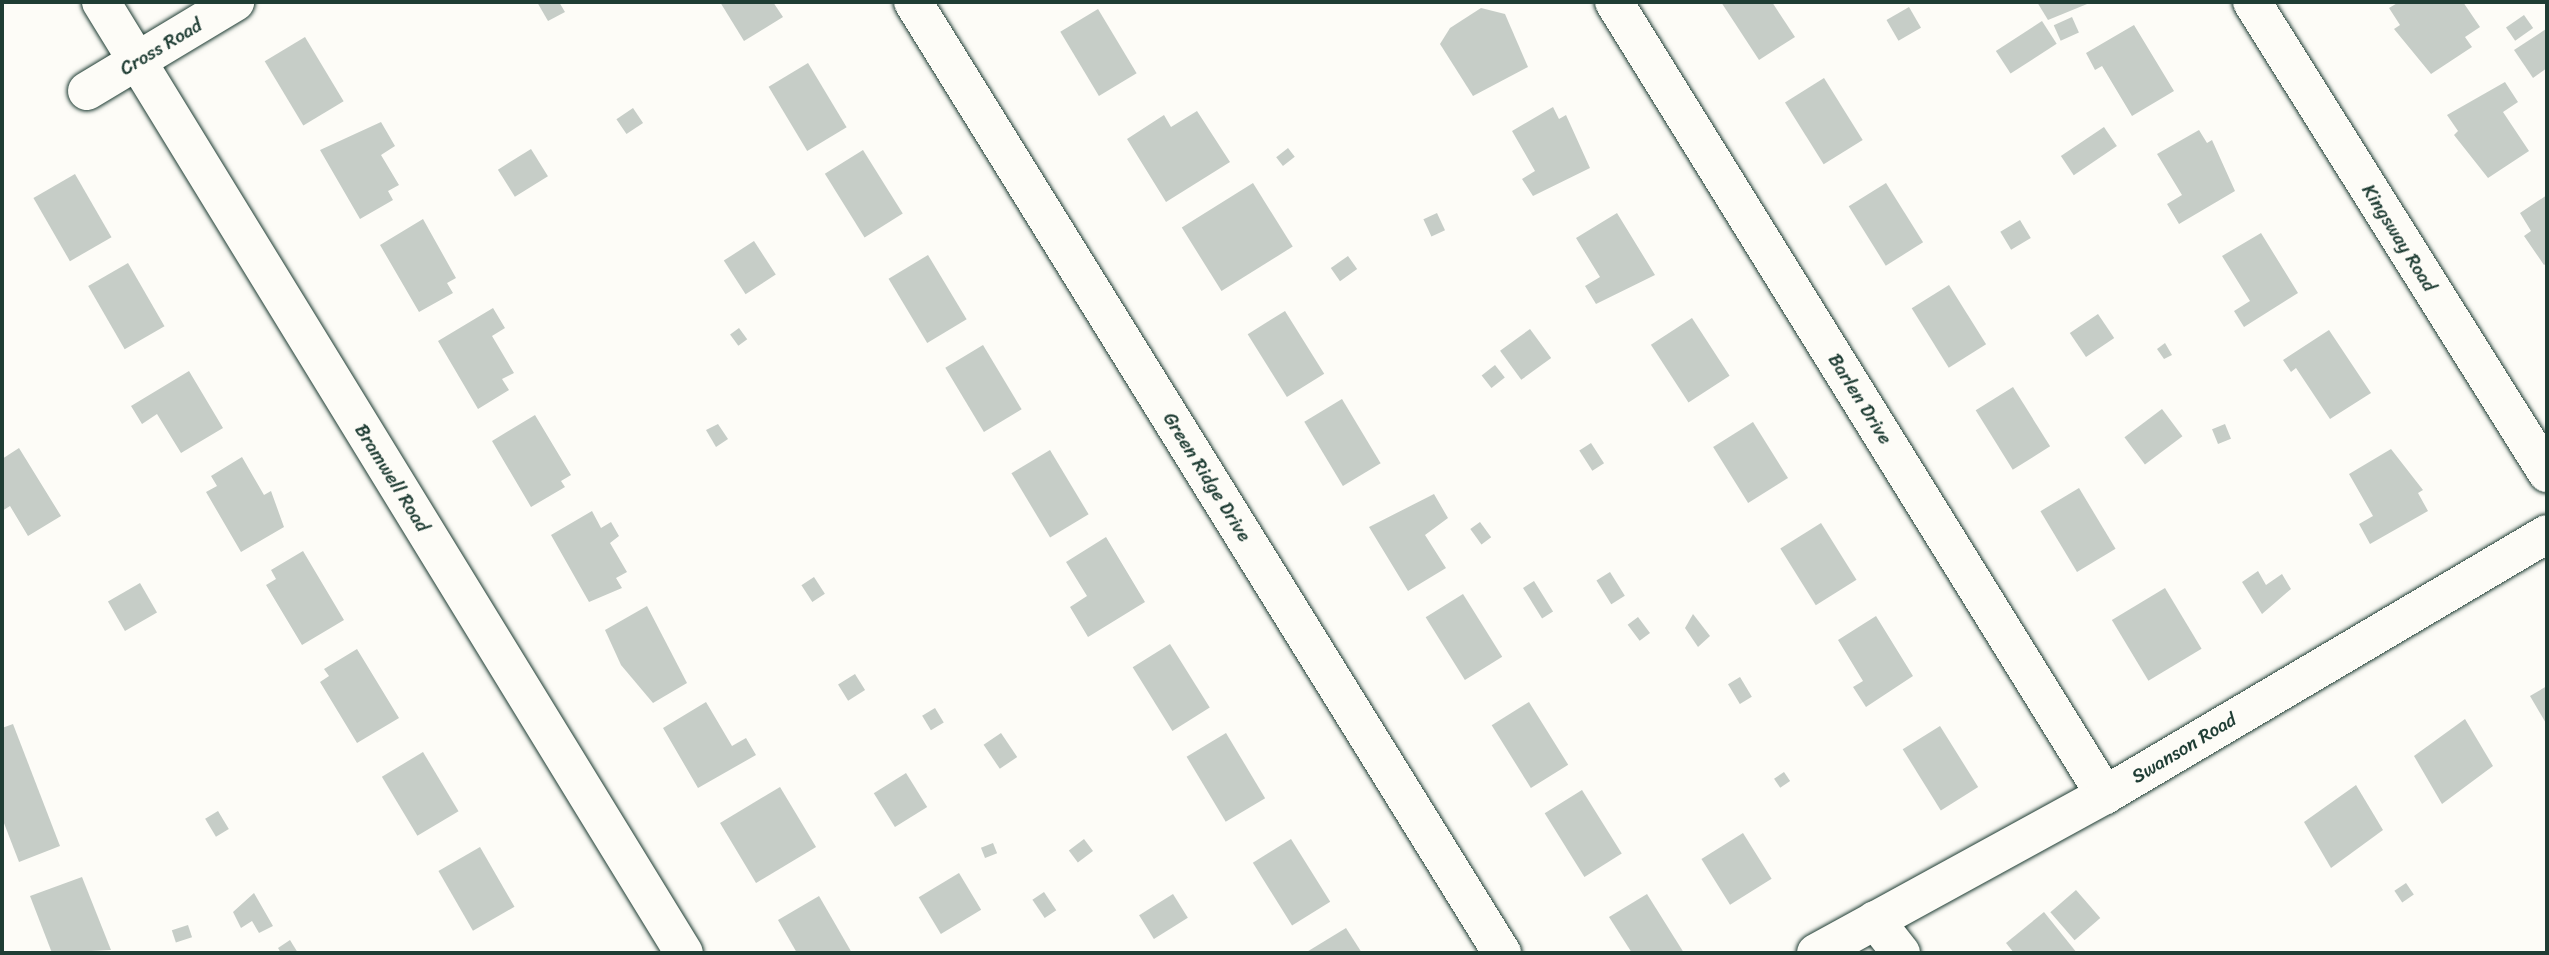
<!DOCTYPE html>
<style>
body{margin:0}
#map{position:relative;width:2549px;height:955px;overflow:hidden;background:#fdfcf7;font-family:Sriracha,sans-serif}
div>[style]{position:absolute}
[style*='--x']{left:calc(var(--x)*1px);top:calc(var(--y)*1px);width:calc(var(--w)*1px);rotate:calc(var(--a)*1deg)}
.building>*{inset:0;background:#c6cdc7;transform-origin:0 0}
.roads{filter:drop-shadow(0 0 2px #1f3d34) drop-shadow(0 0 2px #1f3d34)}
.minor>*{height:38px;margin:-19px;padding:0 19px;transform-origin:19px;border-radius:19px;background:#fdfcf7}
span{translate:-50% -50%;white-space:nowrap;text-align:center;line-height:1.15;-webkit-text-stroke:5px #fdfcf7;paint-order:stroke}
.street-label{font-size:19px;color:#1f3d34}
.frame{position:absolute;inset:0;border:4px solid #1f3d34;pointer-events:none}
</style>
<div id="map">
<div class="building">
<div style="clip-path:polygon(537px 2px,559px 2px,565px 12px,548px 21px)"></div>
<div style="clip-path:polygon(720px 2px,773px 2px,783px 17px,744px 41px)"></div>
<div style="clip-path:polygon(1721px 2px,1772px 2px,1795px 37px,1759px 60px)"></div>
<div style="clip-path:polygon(2037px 2px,2092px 2px,2048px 20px)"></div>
<div style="clip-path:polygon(2399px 2px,2463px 2px,2480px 27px,2465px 37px,2472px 47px,2431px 74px,2394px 29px,2400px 25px,2389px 8px)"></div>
<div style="left:1909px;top:7px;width:24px;height:26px;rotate:60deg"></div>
<div style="clip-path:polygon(1481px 8px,1505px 14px,1528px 67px,1473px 96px,1440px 44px,1450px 28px)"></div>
<div style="left:1098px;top:9px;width:75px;height:44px;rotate:59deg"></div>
<div style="left:2524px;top:15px;width:16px;height:22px;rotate:55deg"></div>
<div style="left:2072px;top:17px;width:17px;height:20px;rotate:66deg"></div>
<div style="left:2042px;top:21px;width:27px;height:55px;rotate:57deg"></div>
<div style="clip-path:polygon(2134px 25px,2174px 91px,2132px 116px,2102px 66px,2095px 70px,2086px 53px)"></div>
<div style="clip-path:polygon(2546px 29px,2547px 68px,2533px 78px,2514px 50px)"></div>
<div style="left:305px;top:37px;width:75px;height:47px;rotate:59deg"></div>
<div style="left:808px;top:63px;width:75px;height:46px;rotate:59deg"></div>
<div style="left:1824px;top:78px;width:73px;height:46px;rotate:58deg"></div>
<div style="clip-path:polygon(2505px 82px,2518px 102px,2503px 112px,2529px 151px,2488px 178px,2454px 135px,2458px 131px,2447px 115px)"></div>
<div style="clip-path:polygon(1553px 107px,1559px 119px,1566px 115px,1590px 168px,1533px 196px,1522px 179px,1535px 171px,1512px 131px)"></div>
<div style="left:633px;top:108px;width:18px;height:20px;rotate:56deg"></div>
<div style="clip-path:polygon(1197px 111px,1230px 162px,1166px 202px,1127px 139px,1164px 115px,1171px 127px)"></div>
<div style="clip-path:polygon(381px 122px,395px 146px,381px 155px,399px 185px,388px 191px,393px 200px,360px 219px,320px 150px)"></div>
<div style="left:2104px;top:127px;width:23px;height:52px;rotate:56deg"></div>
<div style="clip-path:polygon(2199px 130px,2207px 143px,2212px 140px,2235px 191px,2179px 224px,2167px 204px,2182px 195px,2157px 154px)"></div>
<div style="left:1288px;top:148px;width:11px;height:15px;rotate:52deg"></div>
<div style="left:531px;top:149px;width:32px;height:39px;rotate:58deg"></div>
<div style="left:863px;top:150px;width:75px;height:45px;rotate:58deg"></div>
<div style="left:75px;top:174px;width:73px;height:48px;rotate:60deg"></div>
<div style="left:1253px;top:183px;width:75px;height:84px;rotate:58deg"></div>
<div style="left:1886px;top:183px;width:70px;height:44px;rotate:58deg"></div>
<div style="clip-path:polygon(2547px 195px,2547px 263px,2544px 265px,2524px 236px,2531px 231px,2520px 213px)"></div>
<div style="left:1437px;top:213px;width:19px;height:15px;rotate:65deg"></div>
<div style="clip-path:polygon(1617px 213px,1655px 275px,1596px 304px,1585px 286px,1600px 277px,1576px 238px)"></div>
<div style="clip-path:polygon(423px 219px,456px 278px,447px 283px,453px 293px,419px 312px,380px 245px)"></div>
<div style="left:2020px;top:220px;width:21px;height:23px;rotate:59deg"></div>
<div style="clip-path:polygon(2261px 233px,2298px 293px,2244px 327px,2234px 311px,2250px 301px,2222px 256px)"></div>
<div style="left:754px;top:241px;width:40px;height:36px;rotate:57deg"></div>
<div style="left:928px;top:255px;width:75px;height:46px;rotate:59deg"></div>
<div style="left:1348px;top:256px;width:16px;height:21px;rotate:55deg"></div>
<div style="left:128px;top:263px;width:73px;height:46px;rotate:60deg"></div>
<div style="left:1949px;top:285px;width:70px;height:44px;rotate:58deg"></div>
<div style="clip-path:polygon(493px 308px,505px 328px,492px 336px,514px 373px,502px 379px,509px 390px,478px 409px,438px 341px)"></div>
<div style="left:1285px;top:311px;width:74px;height:44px;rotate:58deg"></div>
<div style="left:2098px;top:314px;width:29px;height:34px;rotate:56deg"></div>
<div style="left:1692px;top:318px;width:69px;height:49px;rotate:57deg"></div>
<div style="left:739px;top:328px;width:14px;height:11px;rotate:54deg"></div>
<div style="left:1530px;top:329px;width:36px;height:37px;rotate:54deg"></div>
<div style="clip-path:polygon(2329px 330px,2371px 393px,2330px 419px,2296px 368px,2291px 372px,2283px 360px)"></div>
<div style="clip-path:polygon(2165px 343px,2172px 355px,2164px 359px,2157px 349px)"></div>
<div style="left:983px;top:345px;width:75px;height:44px;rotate:59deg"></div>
<div style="left:1495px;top:365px;width:16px;height:17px;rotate:52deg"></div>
<div style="clip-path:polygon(189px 371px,223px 428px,181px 453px,157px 414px,142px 424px,131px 406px)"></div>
<div style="left:2013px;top:387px;width:70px;height:44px;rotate:58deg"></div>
<div style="left:1342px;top:399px;width:75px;height:44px;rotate:59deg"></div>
<div style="left:2162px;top:409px;width:34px;height:47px;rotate:53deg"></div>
<div style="clip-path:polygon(535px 415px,571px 475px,561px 481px,565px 487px,531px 507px,492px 441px)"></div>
<div style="left:1753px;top:422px;width:66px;height:47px;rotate:58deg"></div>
<div style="clip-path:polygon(718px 424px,728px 439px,716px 447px,706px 430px)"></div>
<div style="left:2225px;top:424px;width:16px;height:14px;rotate:68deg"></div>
<div style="left:1591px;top:443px;width:24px;height:14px;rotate:57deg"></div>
<div style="clip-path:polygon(19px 448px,61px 516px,28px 536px,10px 506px,2px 511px,2px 459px)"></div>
<div style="clip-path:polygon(2391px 449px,2423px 490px,2418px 493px,2428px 511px,2370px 544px,2359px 524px,2373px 516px,2349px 474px)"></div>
<div style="left:1050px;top:450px;width:75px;height:45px;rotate:59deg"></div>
<div style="clip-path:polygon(242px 457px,264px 495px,271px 491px,284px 527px,241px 552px,206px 492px,217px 486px,211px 476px)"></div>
<div style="left:2079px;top:488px;width:71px;height:45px;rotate:59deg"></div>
<div style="clip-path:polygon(1434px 494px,1448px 518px,1425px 535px,1446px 568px,1408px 591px,1369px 527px)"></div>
<div style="clip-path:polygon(592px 511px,601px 528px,611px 522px,619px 536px,610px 543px,627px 572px,616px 578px,622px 588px,589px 602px,551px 535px)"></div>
<div style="left:1480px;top:522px;width:19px;height:12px;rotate:54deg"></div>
<div style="left:1821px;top:523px;width:67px;height:48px;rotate:58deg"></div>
<div style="clip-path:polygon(1106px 537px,1145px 602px,1088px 637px,1070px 607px,1087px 596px,1066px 562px)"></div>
<div style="clip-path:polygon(303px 551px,344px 620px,302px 645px,266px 585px,276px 579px,271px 570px)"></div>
<div style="clip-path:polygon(2258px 571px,2266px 585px,2282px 574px,2291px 589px,2262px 614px,2242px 582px)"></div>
<div style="left:1610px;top:572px;width:28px;height:16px;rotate:58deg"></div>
<div style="left:814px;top:577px;width:20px;height:15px;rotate:57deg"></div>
<div style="left:1534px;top:581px;width:36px;height:13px;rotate:58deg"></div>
<div style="left:140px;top:583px;width:34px;height:37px;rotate:60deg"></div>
<div style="left:2165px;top:588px;width:71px;height:62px;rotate:59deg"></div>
<div style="left:1463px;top:594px;width:74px;height:44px;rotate:58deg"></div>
<div style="clip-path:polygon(647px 606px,687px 683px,653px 703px,621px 665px,605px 630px)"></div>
<div style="clip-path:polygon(1693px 614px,1710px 636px,1698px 647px,1685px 628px)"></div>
<div style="clip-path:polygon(1876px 616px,1913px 676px,1866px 707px,1853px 687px,1863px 681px,1838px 640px)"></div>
<div style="left:1638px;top:617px;width:20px;height:13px;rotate:53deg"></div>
<div style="left:1170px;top:644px;width:75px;height:44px;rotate:58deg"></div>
<div style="clip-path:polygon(357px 649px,399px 718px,357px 743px,320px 682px,329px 676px,324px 669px)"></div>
<div style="left:855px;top:674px;width:19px;height:20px;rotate:58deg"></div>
<div style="left:1740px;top:677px;width:23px;height:14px;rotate:59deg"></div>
<div style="clip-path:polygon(2547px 686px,2547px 725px,2530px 696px)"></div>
<div style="clip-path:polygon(706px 702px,732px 746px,746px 738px,756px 755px,698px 788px,663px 728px)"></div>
<div style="left:1529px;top:702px;width:74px;height:44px;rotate:58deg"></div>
<div style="left:935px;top:708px;width:17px;height:15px;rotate:59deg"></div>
<div style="clip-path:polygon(2465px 719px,2493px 766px,2442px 804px,2414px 756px)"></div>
<div style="clip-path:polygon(13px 724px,60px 846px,19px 862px,2px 818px,2px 728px)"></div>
<div style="left:1940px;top:726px;width:72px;height:44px;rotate:58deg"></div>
<div style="left:1001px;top:733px;width:29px;height:21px;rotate:56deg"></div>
<div style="left:1226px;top:733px;width:76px;height:46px;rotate:59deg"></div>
<div style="left:423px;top:752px;width:69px;height:48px;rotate:59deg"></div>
<div style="left:1784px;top:772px;width:11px;height:12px;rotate:56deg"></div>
<div style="left:906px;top:773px;width:40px;height:38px;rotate:58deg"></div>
<div style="clip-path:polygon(2356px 785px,2383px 830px,2331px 868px,2304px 822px)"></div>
<div style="left:780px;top:787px;width:70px;height:70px;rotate:59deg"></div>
<div style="left:1582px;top:790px;width:75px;height:44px;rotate:58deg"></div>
<div style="left:218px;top:811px;width:21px;height:15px;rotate:59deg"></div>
<div style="left:1743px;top:833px;width:54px;height:49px;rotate:58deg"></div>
<div style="left:1084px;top:839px;width:15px;height:19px;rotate:53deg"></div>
<div style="left:1291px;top:839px;width:74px;height:45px;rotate:58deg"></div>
<div style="left:993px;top:843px;width:11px;height:13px;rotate:68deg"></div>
<div style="left:480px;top:847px;width:69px;height:48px;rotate:60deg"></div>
<div style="left:959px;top:873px;width:43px;height:47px;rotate:59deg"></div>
<div style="clip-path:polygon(82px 877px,111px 950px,52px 953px,30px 896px)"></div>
<div style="left:2406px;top:883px;width:14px;height:14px;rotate:56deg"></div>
<div style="left:2076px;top:890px;width:37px;height:34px;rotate:49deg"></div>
<div style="left:1044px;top:892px;width:22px;height:14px;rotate:56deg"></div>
<div style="clip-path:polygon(254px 893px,273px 926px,259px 933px,252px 921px,241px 928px,233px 912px)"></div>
<div style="left:1173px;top:894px;width:28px;height:40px;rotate:58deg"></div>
<div style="clip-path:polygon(1647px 894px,1684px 953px,1632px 953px,1609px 917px)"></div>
<div style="clip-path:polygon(819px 896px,852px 953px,797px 953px,778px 920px)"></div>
<div style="clip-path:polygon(2044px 912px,2077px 953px,2014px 953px,2006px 943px)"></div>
<div style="left:188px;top:925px;width:13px;height:17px;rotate:72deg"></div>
<div style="clip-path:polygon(1346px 928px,1362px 953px,1305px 953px)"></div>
<div style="clip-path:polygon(290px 940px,298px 953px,281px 953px,278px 948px)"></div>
</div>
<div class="roads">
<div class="minor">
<div style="--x:101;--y:2;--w:1115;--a:58.49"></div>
<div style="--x:913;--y:2;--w:1119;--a:58.23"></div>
<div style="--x:1614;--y:2;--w:933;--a:58.24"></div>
<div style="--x:2252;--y:2;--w:556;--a:57.94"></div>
<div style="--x:87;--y:91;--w:173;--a:-31"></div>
<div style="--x:1875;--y:920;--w:42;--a:51.8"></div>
<div style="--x:1816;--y:953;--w:329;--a:-28.7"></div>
<div style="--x:2105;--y:795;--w:513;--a:-30.56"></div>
</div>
</div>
<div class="street-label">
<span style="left:161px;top:47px;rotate:-31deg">Cross Road</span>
<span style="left:2399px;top:238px;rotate:58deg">Kingsway Road</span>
<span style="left:1860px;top:399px;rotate:58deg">Barlen Drive</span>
<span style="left:1207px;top:477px;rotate:58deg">Green Ridge Drive</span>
<span style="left:392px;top:478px;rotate:58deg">Bramwell Road</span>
<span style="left:2184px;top:748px;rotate:-31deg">Swanson Road</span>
</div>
<div class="frame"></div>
</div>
